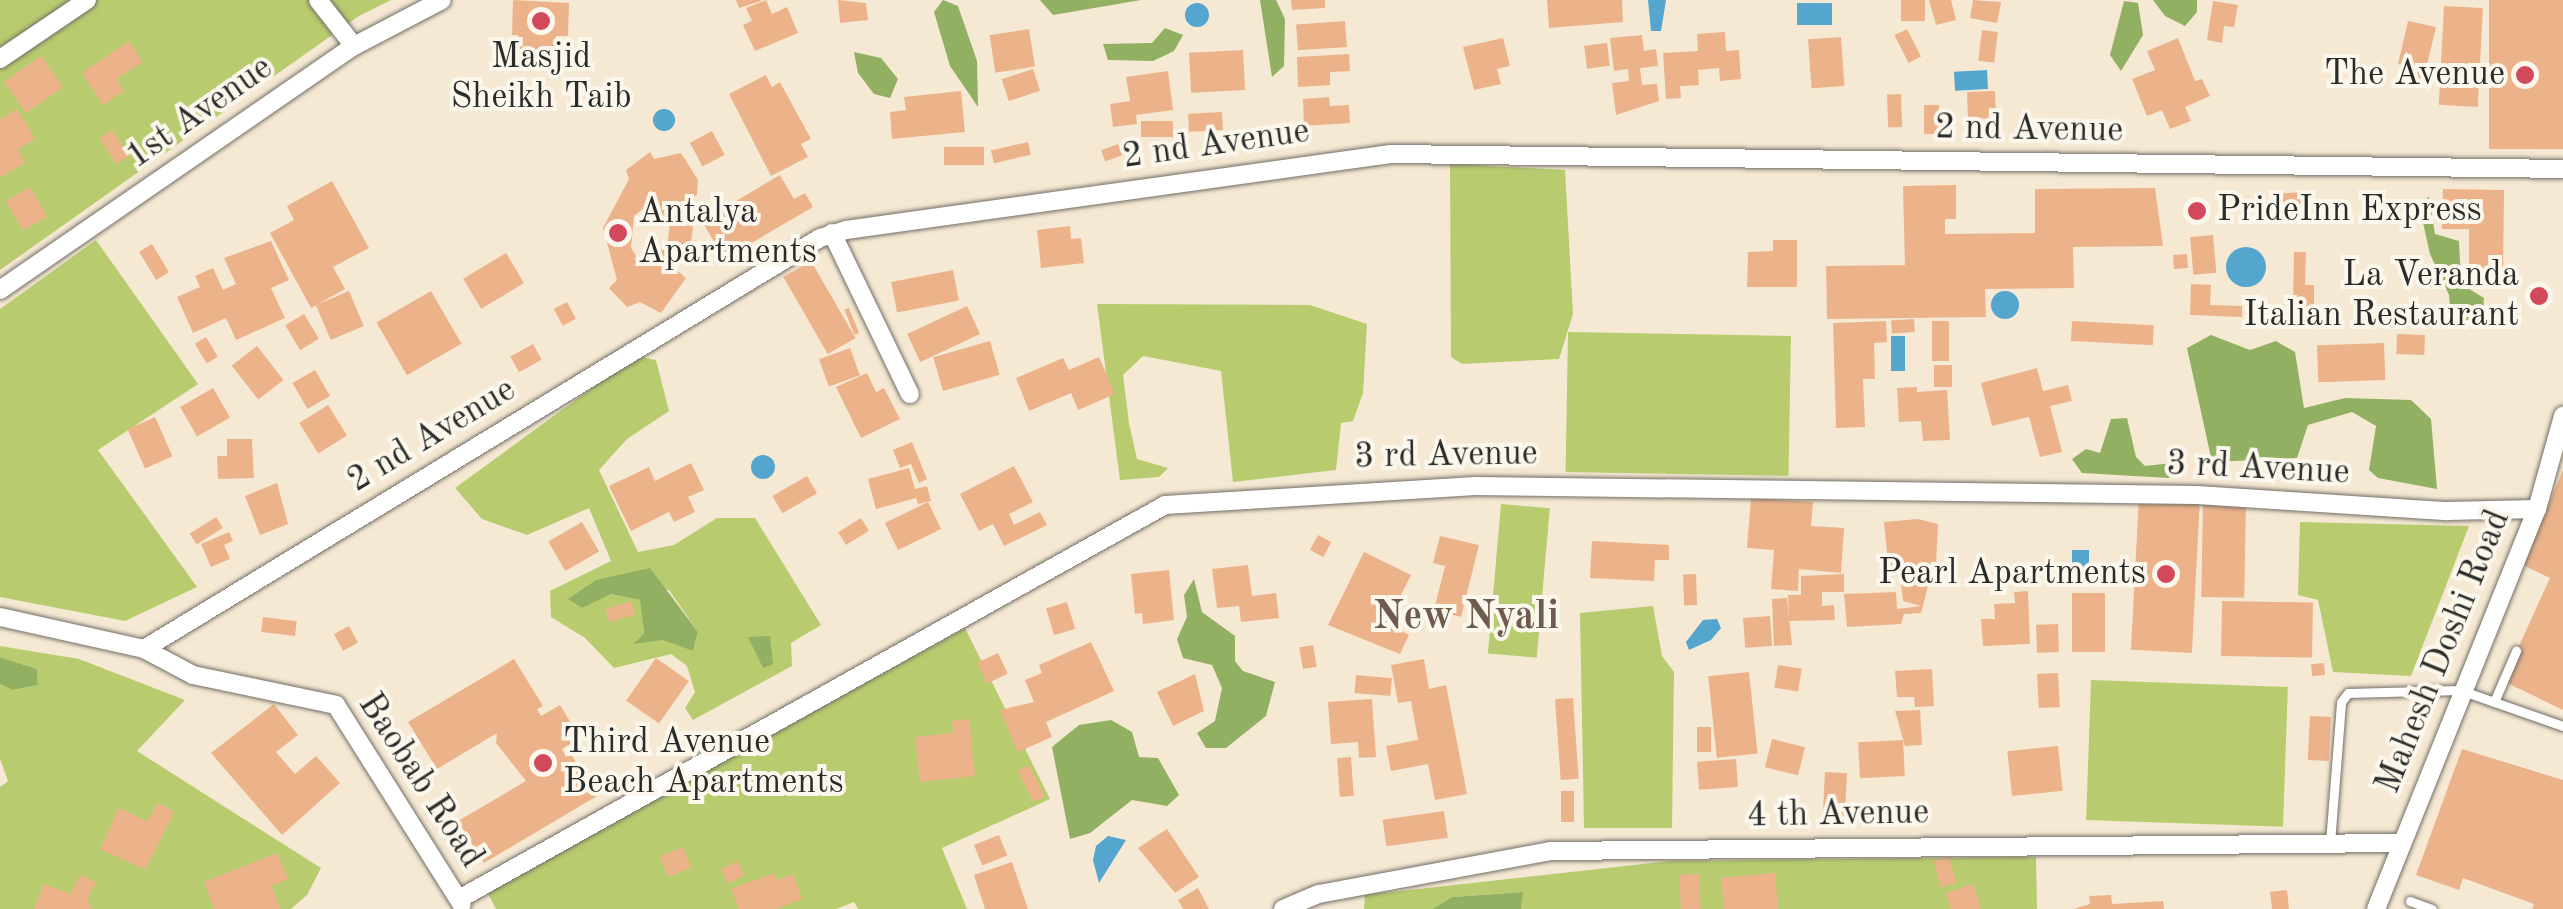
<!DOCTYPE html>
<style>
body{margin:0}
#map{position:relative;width:2563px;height:909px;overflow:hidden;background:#f6e9d4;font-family:"Old Standard TT",serif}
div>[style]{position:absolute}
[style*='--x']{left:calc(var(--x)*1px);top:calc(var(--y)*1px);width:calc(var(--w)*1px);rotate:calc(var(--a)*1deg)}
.green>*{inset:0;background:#b8cc6f;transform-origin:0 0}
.forest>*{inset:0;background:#92b062}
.water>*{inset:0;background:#54a6cf;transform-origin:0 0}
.round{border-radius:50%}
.building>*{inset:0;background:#ecb38b;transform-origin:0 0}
.roads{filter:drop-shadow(0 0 2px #726e66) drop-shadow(0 0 2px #726e66)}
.lane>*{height:9px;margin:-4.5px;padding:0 4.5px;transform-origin:4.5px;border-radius:4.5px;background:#fff}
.street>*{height:18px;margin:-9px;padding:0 9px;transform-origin:9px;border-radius:9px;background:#fff}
.dots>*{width:28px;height:28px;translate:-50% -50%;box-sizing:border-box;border:5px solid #fbf7ec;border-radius:50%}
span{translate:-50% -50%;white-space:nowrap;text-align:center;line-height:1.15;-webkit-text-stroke:8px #fbf7ec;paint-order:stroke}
.poi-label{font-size:35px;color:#2b2b2b}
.right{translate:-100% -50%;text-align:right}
.left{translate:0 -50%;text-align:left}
.street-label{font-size:35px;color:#2b2b2b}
.quarter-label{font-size:40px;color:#6f5b4d;font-weight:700}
</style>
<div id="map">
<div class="green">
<div style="clip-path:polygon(0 0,391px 0,359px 16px,0 270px)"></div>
<div style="clip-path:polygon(1450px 164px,1565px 170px,1573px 314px,1559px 359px,1462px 364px,1451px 357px)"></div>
<div style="clip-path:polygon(96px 240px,198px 384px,98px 450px,197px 587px,125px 621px,0 597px,0 309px)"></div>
<div style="clip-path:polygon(1097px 304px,1310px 305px,1367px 324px,1363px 393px,1353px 421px,1341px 423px,1336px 470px,1233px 482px,1221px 371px,1143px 356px,1123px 375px,1129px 423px,1137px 459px,1168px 468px,1159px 477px,1120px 480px)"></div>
<div style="left:1568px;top:332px;width:223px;height:140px;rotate:1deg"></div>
<div style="clip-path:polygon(evenodd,636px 356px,656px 360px,669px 411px,627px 439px,599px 470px,638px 552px,674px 545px,717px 518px,755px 518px,821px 625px,791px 643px,792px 666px,693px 720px,685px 708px,695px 692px,687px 666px,671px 654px,614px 668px,585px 638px,551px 617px,550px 591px,611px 561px,589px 508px,527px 535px,482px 519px,455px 488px,636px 356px,669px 590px,698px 632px,693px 651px,663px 639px,634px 643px,644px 633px,641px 600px,611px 594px,669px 590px)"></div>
<div style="left:1501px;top:504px;width:49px;height:150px;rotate:5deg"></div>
<div style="clip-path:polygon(2300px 522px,2469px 526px,2411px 676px,2333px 672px,2318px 600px,2298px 595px)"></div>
<div style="clip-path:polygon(1653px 606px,1662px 656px,1674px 672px,1672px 828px,1584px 828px,1580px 613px)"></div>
<div style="clip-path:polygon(965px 628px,1050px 799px,942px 848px,967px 909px,858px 909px,854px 902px,836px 909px,496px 909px,487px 892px)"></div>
<div style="clip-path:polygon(0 646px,79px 659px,185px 700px,137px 751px,321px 868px,307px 895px,291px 909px,0 909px,0 787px,8px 781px,0 759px,0 684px,13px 690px,38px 685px,37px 669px,0 657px)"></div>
<div style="left:2091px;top:680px;width:197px;height:140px;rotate:2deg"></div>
<div style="clip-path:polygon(2036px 857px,2037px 909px,1521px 909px,1522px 892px,1452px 897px,1432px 909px,1364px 909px,1365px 895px,1670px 861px)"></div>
</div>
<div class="forest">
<div style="clip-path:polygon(943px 0,958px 6px,977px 61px,978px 107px,950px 66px,934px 12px)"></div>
<div style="clip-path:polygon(1040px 0,1141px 0,1053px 15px)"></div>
<div style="clip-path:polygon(1260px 0,1276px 0,1285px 19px,1284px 66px,1272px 77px)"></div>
<div style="clip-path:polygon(2153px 0,2197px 0,2197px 12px,2185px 26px,2165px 16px)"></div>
<div style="clip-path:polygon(2124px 1px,2138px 3px,2143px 35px,2121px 71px,2110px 55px)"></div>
<div style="clip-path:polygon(1165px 28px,1183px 35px,1174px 51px,1153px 61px,1108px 60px,1103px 44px,1152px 43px)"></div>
<div style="clip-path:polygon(854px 52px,881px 58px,898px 79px,890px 98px,874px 94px,858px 73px)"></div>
<div style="clip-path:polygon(2429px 197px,2435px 234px,2459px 241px,2461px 284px,2484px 298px,2483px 314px,2468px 321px,2451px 318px,2449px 295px,2430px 254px,2419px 205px)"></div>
<div style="clip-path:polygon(2211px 335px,2250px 350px,2276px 341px,2295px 352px,2304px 408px,2345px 398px,2411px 400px,2431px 419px,2437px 489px,2378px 478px,2369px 470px,2376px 426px,2352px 412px,2308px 425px,2297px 458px,2212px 462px,2187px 348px)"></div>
<div style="clip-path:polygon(2127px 418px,2136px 457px,2145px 466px,2172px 463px,2169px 478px,2082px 473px,2072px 459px,2086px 449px,2100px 453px,2111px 419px)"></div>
<div style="clip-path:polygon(650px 568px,698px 632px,693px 651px,663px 640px,633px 644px,644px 633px,640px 600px,611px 594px,582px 608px,568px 599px,596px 580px)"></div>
<div style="clip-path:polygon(1194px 579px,1202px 612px,1235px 636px,1235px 661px,1243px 671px,1275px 682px,1266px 716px,1226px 748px,1206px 748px,1197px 733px,1215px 721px,1222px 688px,1212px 665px,1183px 658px,1177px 639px,1187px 617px,1184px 595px)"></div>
<div style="clip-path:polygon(770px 636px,773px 664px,763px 668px,748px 637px)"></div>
<div style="clip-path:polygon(0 657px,37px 669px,38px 685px,13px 690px,0 684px)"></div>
<div style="clip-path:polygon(1111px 720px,1132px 732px,1139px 757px,1158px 758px,1179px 795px,1167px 806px,1132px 800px,1090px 833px,1070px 839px,1052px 747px,1079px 725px)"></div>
<div style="clip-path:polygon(1523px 892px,1521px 909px,1432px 909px,1452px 897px)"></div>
</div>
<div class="water">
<div style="clip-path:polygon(1648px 0,1666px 0,1661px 31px,1651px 31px)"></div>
<div class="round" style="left:1185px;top:3px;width:24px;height:24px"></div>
<div style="left:1832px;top:3px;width:22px;height:35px;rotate:90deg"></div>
<div style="left:1987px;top:70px;width:19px;height:33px;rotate:87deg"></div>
<div class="round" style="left:653px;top:109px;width:22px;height:22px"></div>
<div class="round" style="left:2226px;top:247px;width:40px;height:40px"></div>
<div class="round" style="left:1991px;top:291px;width:28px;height:28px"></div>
<div style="left:1905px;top:336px;width:35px;height:14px;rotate:90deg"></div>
<div class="round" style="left:751px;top:455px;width:24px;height:24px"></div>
<div style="left:2072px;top:550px;width:17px;height:32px"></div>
<div style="clip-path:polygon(1717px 619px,1721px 628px,1711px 640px,1689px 650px,1686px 642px,1703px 620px)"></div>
<div style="clip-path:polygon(1108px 836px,1126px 840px,1099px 883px,1093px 860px,1096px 846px)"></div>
</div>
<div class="building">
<div style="clip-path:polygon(513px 0,569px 3px,568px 36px,556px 36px,551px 65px,522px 65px,518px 35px,512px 35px)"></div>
<div style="clip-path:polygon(736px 0,761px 0,761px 1px,739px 8px)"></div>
<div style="clip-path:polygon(766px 0,772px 14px,787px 7px,798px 33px,755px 51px,743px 25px,752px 21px,746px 8px)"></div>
<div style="clip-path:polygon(838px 0,866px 3px,868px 20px,840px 23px)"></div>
<div style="clip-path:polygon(1291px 0,1325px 0,1325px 8px,1292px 10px)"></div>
<div style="clip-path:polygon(1547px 0,1622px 0,1623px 22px,1549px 28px)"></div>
<div style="left:1901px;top:0;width:24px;height:21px"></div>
<div style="clip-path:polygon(1929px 0,1951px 0,1956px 20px,1936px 25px)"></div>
<div style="clip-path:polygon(1973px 0,2001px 2px,1997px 23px,1970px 18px)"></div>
<div style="left:2489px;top:0;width:74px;height:149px"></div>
<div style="clip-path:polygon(2213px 1px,2238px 5px,2234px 27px,2224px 26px,2222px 43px,2207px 40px)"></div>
<div style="left:2444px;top:6px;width:39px;height:99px;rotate:3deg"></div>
<div style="left:1345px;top:21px;width:26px;height:49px;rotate:86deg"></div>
<div style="clip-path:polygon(2408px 21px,2436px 27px,2422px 86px,2406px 82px,2410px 67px,2398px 64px)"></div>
<div style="left:1029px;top:29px;width:38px;height:40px;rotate:81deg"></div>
<div style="left:1907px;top:29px;width:31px;height:14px;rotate:63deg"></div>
<div style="left:1982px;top:30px;width:16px;height:31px;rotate:7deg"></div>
<div style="clip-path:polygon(1725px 32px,1726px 51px,1739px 50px,1741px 79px,1720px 81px,1719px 68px,1698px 70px,1699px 85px,1680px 86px,1681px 98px,1666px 99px,1663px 53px,1698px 51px,1697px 34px)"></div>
<div style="clip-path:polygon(1642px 35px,1644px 51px,1656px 49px,1658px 66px,1640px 68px,1642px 85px,1657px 84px,1659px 101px,1616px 115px,1612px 83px,1629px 81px,1628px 69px,1614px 71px,1610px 38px)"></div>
<div style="left:1841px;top:37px;width:49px;height:33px;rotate:86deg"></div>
<div style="clip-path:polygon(1503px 38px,1510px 66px,1497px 69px,1501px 84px,1474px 90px,1463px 47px)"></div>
<div style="clip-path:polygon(2178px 38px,2195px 81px,2202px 79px,2210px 96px,2185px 107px,2191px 121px,2170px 129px,2162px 110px,2147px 116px,2132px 79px,2155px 70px,2147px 51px)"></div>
<div style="clip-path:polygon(129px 41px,143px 62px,116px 79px,124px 91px,103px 105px,82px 73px)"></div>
<div style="left:1607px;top:43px;width:23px;height:23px;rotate:83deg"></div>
<div style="left:1243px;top:50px;width:40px;height:54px;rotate:87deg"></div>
<div style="clip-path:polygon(1349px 54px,1350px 71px,1330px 72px,1330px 85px,1298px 87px,1297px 57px)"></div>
<div style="left:41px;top:56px;width:38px;height:45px;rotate:55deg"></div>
<div style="left:1033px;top:69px;width:23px;height:33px;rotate:72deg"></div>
<div style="clip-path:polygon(1168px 71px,1173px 110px,1136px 115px,1137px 124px,1113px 127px,1110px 104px,1130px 101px,1126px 77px)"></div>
<div style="clip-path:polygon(766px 75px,772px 87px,780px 82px,811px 139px,801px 144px,808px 157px,771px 176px,729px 94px)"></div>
<div style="clip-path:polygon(961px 91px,965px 132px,892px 139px,890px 112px,906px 110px,904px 97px)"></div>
<div style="left:1995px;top:91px;width:27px;height:28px;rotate:88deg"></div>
<div style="left:1901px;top:94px;width:33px;height:14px;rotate:88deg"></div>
<div style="clip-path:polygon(1329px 97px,1330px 106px,1349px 105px,1350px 123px,1304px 126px,1303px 99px)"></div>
<div style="left:1924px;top:105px;width:15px;height:29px"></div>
<div style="clip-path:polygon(17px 109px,35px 139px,18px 149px,25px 163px,0 177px,0 119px)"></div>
<div style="left:1222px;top:112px;width:18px;height:34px;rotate:87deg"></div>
<div style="left:1173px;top:121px;width:16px;height:32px;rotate:90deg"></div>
<div style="left:112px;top:130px;width:31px;height:15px;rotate:57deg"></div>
<div style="left:712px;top:131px;width:27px;height:25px;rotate:62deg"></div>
<div style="left:1028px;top:142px;width:13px;height:38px;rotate:77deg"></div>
<div style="left:1118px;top:144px;width:12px;height:18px;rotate:70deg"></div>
<div style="left:984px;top:147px;width:18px;height:40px;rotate:90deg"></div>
<div style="clip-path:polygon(evenodd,650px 152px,654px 159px,681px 153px,698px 180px,697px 195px,676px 207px,691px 211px,694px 220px,690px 248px,684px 258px,667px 262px,686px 278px,661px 313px,640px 302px,627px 307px,609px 288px,617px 280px,603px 228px,629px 179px,626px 170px,650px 152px,649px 204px,670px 221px,667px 249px,652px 247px,639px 260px,631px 248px,634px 216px,649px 204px)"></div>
<div style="clip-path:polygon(780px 175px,794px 199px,805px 193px,813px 207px,724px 259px,702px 221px)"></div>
<div style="clip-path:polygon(332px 181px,369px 248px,333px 267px,345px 289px,311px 308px,270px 233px,294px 220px,287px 206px)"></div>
<div style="clip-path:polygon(1956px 185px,1956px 219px,1945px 219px,1945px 234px,2035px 233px,2035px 189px,2155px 188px,2163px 246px,2073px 247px,2074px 288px,1985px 289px,1986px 317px,1827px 319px,1826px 266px,1905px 265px,1903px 186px)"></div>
<div style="left:30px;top:187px;width:34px;height:28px;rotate:60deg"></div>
<div style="clip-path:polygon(2443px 189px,2504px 190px,2503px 278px,2469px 277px,2469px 229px,2442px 229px)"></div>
<div style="left:2312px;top:191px;width:21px;height:30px;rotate:85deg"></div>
<div style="clip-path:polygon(1070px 226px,1071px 239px,1081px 238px,1084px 263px,1041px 268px,1037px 230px)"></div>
<div style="left:2213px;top:235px;width:38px;height:23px;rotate:85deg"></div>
<div style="clip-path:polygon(1773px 240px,1797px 240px,1797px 287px,1747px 287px,1748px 252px,1773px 251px)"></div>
<div style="clip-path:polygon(271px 241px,289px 280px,271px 288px,285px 318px,236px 340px,226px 318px,193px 333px,177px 297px,200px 287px,195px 276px,213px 268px,223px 290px,236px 284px,224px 258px)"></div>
<div style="left:152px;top:244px;width:33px;height:15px;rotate:59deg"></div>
<div style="clip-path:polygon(2294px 252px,2306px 252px,2305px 285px,2314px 285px,2314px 312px,2293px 312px)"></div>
<div style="left:506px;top:253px;width:35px;height:50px;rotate:59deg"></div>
<div style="left:2187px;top:254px;width:14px;height:14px;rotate:86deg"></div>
<div style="left:811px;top:261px;width:89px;height:32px;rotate:60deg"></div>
<div style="left:953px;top:270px;width:31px;height:63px;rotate:79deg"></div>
<div style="clip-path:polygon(2191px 284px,2211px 285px,2210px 305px,2242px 306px,2242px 317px,2190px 315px)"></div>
<div style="left:349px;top:291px;width:38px;height:36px;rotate:67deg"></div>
<div style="left:431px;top:291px;width:61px;height:63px;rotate:60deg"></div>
<div style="left:567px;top:302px;width:19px;height:15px;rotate:62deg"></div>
<div style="left:967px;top:306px;width:31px;height:66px;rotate:65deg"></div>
<div style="left:849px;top:308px;width:27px;height:5px;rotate:68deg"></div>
<div style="left:304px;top:314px;width:29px;height:22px;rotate:59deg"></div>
<div style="left:1914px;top:319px;width:13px;height:23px;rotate:86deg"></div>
<div style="clip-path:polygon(1886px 321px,1887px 342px,1874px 343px,1875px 379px,1863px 379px,1865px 427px,1836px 428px,1833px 323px)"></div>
<div style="left:1932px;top:321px;width:17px;height:40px"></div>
<div style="left:2072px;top:321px;width:82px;height:20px;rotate:3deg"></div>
<div style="left:2397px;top:334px;width:28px;height:20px;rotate:2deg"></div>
<div style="left:206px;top:337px;width:23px;height:13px;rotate:59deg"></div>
<div style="left:990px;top:341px;width:35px;height:59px;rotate:74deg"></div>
<div style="left:2384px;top:343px;width:37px;height:67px;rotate:88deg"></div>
<div style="left:533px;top:344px;width:18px;height:26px;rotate:61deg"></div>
<div style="left:257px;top:346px;width:43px;height:32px;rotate:52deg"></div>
<div style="left:850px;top:348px;width:29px;height:33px;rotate:70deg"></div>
<div style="clip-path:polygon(1099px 357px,1115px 394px,1078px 410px,1071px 393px,1029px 411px,1016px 378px,1063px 358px,1069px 370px)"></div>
<div style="left:1934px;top:365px;width:18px;height:22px"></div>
<div style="clip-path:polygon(2037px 368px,2043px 391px,2068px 385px,2072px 401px,2050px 406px,2062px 452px,2040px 457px,2029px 417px,1992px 426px,1981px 383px)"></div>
<div style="left:315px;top:370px;width:30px;height:26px;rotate:60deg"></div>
<div style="clip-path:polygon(867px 373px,876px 392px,884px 388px,900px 419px,861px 438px,836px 387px)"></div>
<div style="clip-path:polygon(1917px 387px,1917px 392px,1947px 390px,1950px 440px,1923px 441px,1921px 421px,1899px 422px,1897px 388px)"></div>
<div style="left:213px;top:388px;width:34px;height:38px;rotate:60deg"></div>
<div style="left:328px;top:405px;width:36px;height:34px;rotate:58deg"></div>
<div style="left:155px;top:417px;width:43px;height:30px;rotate:66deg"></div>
<div style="clip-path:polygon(227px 439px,252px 439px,254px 478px,218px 479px,217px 456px,227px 456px)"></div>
<div style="clip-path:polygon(912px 442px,927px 479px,919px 483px,911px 464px,900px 468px,893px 450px)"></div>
<div style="clip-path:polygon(691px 463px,704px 490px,688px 497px,695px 512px,674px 522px,669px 512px,631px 531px,609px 486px,649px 467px,655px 481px)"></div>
<div style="clip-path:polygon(1014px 466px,1033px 502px,1009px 514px,1014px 525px,1040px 512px,1047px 525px,1004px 546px,993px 524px,979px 531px,960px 494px)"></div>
<div style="clip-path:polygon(909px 468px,915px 489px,927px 486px,931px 501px,918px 504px,916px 498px,876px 509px,868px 479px)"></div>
<div style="clip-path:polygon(2563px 470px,2563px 710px,2503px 681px,2550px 578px,2523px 565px)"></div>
<div style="left:807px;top:476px;width:20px;height:40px;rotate:60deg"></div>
<div style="clip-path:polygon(277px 483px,288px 524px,260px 535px,245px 496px)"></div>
<div style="left:2139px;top:496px;width:61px;height:154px;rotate:3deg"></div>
<div style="clip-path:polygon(1751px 498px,1813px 502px,1811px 526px,1844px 528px,1841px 573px,1799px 569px,1798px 591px,1771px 589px,1774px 550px,1747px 548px)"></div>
<div style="left:2203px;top:500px;width:43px;height:97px;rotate:1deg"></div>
<div style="left:928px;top:502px;width:30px;height:48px;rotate:64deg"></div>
<div style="left:216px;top:517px;width:13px;height:31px;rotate:58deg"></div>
<div style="left:861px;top:518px;width:15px;height:27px;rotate:58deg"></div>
<div style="clip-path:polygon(1918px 519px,1938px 524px,1936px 566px,1908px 569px,1931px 575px,1921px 613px,1904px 614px,1901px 624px,1847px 627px,1844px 594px,1896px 592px,1897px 609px,1921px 606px,1903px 601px,1900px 575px,1889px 572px,1884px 522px)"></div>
<div style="left:582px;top:522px;width:34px;height:39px;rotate:60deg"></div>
<div style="clip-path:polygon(229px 532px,233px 541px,224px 545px,230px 559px,211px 567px,201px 544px)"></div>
<div style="left:1318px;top:535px;width:15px;height:17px;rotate:28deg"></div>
<div style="clip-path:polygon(1440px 536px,1479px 545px,1461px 617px,1434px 610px,1445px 566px,1433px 563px)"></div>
<div style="clip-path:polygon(1592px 541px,1669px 545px,1669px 560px,1655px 560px,1654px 581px,1590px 578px)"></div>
<div style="clip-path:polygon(1364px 552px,1411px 575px,1387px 623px,1409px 635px,1400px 654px,1328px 625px)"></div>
<div style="clip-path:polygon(1248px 565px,1252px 596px,1276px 593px,1279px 618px,1241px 622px,1239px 606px,1217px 608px,1212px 569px)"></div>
<div style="clip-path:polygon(1169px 570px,1174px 620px,1143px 624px,1142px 613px,1135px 614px,1131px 574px)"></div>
<div style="left:1696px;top:574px;width:31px;height:13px;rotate:88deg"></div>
<div style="clip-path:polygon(1844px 574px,1844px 592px,1822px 592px,1822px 606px,1834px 605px,1835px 620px,1789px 621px,1788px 595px,1801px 595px,1801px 576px)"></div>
<div style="clip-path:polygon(2028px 591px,2030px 644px,1983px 646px,1981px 619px,1995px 619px,1994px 604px,2015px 603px,2014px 592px)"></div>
<div style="left:2072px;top:593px;width:33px;height:59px"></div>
<div style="clip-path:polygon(1787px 598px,1792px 645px,1774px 646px,1772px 599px)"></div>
<div style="left:631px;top:601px;width:14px;height:27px;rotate:73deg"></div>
<div style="left:2222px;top:601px;width:91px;height:55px;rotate:1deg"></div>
<div style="left:1067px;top:602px;width:28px;height:22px;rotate:73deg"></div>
<div style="left:1770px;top:616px;width:30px;height:27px;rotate:86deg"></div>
<div style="left:263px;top:617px;width:34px;height:15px;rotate:7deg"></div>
<div style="left:2058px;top:624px;width:28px;height:22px;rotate:88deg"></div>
<div style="left:349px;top:626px;width:19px;height:17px;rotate:62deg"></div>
<div style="clip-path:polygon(1091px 642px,1114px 691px,1046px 722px,1052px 737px,1018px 752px,1000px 710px,1034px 702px,1025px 680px,1042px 673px,1039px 665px)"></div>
<div style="left:1313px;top:645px;width:22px;height:14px;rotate:80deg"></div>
<div style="left:998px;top:653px;width:23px;height:23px;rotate:65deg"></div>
<div style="left:656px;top:658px;width:40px;height:52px;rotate:35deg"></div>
<div style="clip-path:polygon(514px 659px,543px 706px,537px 709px,541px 716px,560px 705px,580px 738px,562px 749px,566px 757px,571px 754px,597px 796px,484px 863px,458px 821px,526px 781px,496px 743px,497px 733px,437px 769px,408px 722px)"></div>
<div style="clip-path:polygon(1424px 659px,1429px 689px,1446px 685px,1467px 794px,1435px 800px,1428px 764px,1391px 771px,1386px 746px,1418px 740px,1411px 701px,1398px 703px,1391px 665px)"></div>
<div style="left:2324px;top:663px;width:12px;height:13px;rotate:85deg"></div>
<div style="left:1778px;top:665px;width:24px;height:23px;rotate:9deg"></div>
<div style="clip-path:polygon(1932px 669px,1934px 706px,1915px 707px,1914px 697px,1897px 697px,1895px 671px)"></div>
<div style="left:1749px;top:672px;width:82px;height:41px;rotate:84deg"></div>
<div style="left:2058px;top:673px;width:34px;height:21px;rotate:87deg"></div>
<div style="clip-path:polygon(1195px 674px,1204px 711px,1173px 726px,1157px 692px)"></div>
<div style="left:1356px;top:675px;width:36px;height:18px;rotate:5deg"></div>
<div style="left:1573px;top:698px;width:81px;height:18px;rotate:86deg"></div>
<div style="clip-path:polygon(1372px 699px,1376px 757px,1359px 758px,1358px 742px,1331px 744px,1328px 702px)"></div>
<div style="clip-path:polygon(274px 704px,298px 735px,276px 752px,295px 774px,316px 756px,340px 783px,282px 835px,211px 753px)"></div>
<div style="clip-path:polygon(1920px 710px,1922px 745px,1905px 746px,1895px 711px)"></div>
<div style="left:2310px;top:716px;width:21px;height:44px;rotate:3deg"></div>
<div style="clip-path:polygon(969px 719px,975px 776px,920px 782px,915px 737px,953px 733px,952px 721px)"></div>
<div style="left:1697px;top:727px;width:14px;height:25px"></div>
<div style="left:1772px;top:739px;width:34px;height:29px;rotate:14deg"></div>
<div style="left:1903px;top:740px;width:36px;height:45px;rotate:87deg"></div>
<div style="left:2058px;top:746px;width:45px;height:51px;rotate:84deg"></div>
<div style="clip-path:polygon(2462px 749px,2563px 780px,2563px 909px,2532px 909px,2534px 904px,2463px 878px,2459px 890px,2416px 875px)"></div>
<div style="left:1351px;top:757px;width:39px;height:14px;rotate:86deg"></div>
<div style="left:1736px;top:759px;width:28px;height:39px;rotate:86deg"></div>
<div style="left:1029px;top:765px;width:35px;height:13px;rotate:63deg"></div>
<div style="left:1825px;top:772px;width:22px;height:43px;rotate:3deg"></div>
<div style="left:1561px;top:791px;width:13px;height:31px"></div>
<div style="clip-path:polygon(158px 803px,174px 812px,145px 870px,100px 849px,119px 808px,147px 821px)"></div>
<div style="left:1444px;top:811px;width:27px;height:62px;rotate:82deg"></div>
<div style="clip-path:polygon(1167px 829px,1199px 877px,1175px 893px,1138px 848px)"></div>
<div style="left:999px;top:835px;width:22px;height:27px;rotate:68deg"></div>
<div style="left:683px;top:847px;width:22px;height:25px;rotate:68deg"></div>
<div style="clip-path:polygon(277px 853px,288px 879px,271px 886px,281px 909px,214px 909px,204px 882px)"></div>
<div style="left:1949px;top:857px;width:27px;height:16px;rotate:75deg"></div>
<div style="left:737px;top:861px;width:16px;height:18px;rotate:63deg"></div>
<div style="clip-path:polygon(1012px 862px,1028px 909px,985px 909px,974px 875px)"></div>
<div style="clip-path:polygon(774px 873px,776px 880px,793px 874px,802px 899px,776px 909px,739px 909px,731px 889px)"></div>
<div style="left:1775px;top:873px;width:36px;height:54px;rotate:85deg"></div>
<div style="left:1699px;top:874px;width:35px;height:20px;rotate:87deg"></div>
<div style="clip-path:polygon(80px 875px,96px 882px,87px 900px,93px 909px,34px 909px,44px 884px,71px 894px)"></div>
<div style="clip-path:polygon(1973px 884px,1981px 909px,1951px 909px,1946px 893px)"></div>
<div style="clip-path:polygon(1198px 888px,1209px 909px,1183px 909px,1178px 900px)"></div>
<div style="left:2287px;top:890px;width:19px;height:17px;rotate:84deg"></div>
<div style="clip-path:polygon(2111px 895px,2112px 904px,2163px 901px,2164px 909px,2073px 909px,2090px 904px,2089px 896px)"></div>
</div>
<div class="roads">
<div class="lane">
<div style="--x:2494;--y:702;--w:56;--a:-66.7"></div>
<div style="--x:2330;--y:843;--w:141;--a:-85.5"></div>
<div style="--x:2341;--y:702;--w:11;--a:-52"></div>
<div style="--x:2348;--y:693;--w:112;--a:-1.5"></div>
<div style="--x:2460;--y:690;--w:109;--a:19.3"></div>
<div style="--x:2410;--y:901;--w:23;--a:20"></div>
</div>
<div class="street">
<div style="--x:318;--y:0;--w:58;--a:52"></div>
<div style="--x:0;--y:59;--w:105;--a:-34.1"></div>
<div style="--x:832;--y:233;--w:179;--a:64.2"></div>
<div style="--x:0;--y:290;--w:430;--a:-34.6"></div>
<div style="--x:354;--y:46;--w:99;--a:-27.6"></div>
<div style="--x:0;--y:617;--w:148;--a:12.5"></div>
<div style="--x:144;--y:649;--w:791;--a:-31.3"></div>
<div style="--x:820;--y:238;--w:27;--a:-17"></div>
<div style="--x:846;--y:230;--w:550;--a:-7.94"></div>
<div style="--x:1391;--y:154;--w:1172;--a:0.73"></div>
<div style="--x:144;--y:649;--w:55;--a:28"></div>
<div style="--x:193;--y:675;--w:146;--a:11.8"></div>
<div style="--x:336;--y:705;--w:236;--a:57.8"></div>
<div style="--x:459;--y:899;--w:808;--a:-29.16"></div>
<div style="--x:1165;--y:505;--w:311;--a:-3.5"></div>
<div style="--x:1475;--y:486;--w:722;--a:0.71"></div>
<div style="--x:2197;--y:495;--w:251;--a:3.7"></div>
<div style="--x:2447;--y:511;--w:90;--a:-1.3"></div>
<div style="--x:1283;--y:909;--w:39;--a:-23"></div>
<div style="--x:1319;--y:894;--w:235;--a:-10.5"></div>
<div style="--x:1550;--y:851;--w:851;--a:-0.54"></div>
<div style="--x:2376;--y:909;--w:431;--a:-68.1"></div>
<div style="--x:2537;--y:509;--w:97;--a:-74.4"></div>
</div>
</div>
<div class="dots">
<div style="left:541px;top:21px;background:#d1495b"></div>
<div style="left:2525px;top:75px;background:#d1495b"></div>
<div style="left:2197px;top:211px;background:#d1495b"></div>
<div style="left:618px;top:233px;background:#d1495b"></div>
<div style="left:2539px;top:296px;background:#d1495b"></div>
<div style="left:2166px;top:574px;background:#d1495b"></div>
<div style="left:543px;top:763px;background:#d1495b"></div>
</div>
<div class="poi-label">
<span style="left:541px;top:78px">Masjid<br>Sheikh Taib</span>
<span class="right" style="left:2505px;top:75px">The Avenue</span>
<span class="left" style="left:2217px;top:211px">PrideInn Express</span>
<span class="left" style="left:638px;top:233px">Antalya<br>Apartments</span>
<span class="right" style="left:2519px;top:296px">La Veranda<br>Italian Restaurant</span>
<span class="right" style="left:2146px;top:574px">Pearl Apartments</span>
<span class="left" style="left:563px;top:763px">Third Avenue<br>Beach Apartments</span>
</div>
<div class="street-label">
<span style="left:200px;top:113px;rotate:-35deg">1st Avenue</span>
<span style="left:2029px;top:130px;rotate:1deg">2 nd Avenue</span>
<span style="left:1216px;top:145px;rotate:-8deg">2 nd Avenue</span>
<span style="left:432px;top:436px;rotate:-31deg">2 nd Avenue</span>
<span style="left:1446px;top:456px;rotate:-1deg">3 rd Avenue</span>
<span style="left:2258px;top:469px;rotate:3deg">3 rd Avenue</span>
<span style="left:2444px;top:652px;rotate:-68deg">Mahesh Doshi Road</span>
<span style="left:420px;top:781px;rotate:57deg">Baobab Road</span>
<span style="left:1838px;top:815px;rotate:-1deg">4 th Avenue</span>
</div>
<div class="quarter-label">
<span style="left:1466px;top:618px">New Nyali</span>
</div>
</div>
